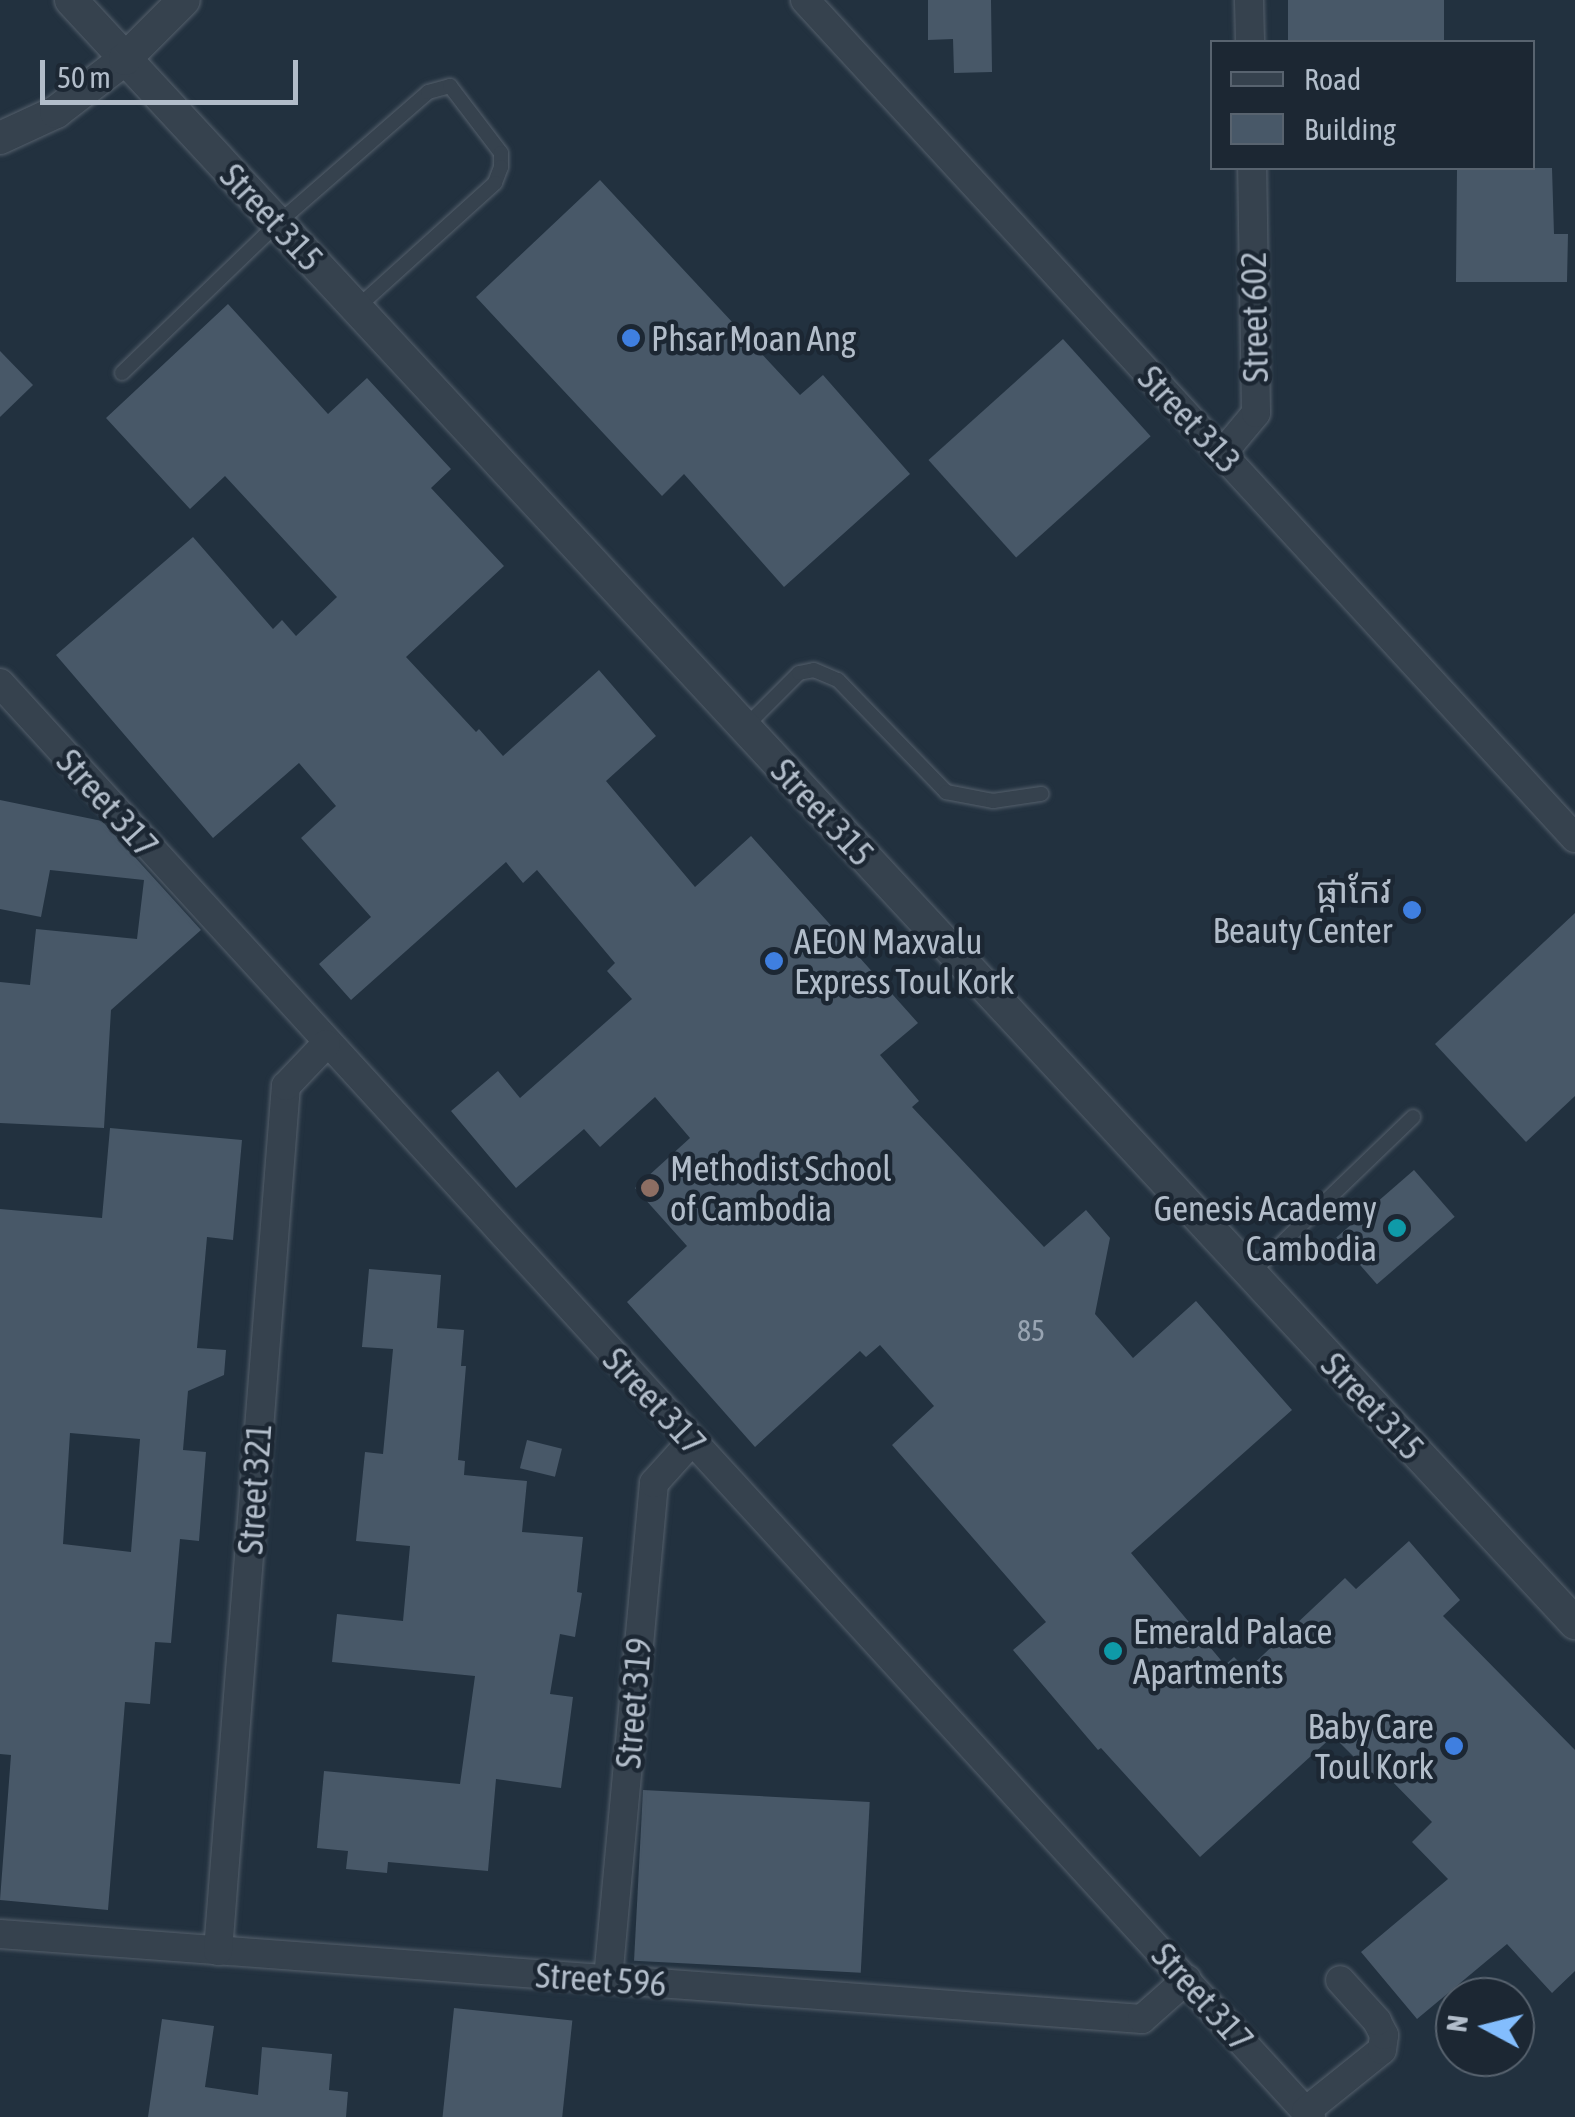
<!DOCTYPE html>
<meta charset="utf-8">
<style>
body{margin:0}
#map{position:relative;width:1575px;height:2117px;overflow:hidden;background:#22313f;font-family:"Asap Condensed","Noto Sans Khmer",sans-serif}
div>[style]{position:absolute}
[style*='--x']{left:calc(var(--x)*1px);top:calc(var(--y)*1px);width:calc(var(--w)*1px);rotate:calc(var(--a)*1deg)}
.building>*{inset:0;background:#485868;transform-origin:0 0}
.roads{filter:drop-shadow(0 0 2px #55606c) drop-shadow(0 0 2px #55606c)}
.service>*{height:14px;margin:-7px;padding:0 7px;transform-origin:7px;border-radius:7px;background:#36424e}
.minor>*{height:28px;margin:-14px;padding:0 14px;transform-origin:14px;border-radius:14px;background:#36424e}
.tertiary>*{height:32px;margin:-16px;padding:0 16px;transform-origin:16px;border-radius:16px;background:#36424e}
.dots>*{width:28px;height:28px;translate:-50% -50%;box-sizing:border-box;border:5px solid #1c2733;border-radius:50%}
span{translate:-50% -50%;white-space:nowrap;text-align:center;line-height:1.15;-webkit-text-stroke:9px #1c2733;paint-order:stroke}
.number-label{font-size:30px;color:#98a4b2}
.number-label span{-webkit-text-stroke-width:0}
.street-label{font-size:35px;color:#b2bdca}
.poi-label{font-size:35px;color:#b2bdca}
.left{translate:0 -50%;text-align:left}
.right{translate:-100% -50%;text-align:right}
.legend{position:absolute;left:1210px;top:40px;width:325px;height:130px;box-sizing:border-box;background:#1c2733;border:2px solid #58636f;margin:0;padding:12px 18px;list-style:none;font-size:30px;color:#b2bdca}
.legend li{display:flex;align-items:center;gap:20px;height:50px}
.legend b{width:50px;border:2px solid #58636f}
.north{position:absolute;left:1435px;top:1977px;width:100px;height:100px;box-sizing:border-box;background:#1c2733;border:2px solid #58636f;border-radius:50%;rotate:277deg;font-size:28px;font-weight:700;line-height:40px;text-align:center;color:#b2bdca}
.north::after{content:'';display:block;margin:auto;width:35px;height:45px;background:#83bdfd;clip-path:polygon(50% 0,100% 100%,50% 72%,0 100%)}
.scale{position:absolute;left:40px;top:60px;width:258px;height:45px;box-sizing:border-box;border:5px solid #b2bdca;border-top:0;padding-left:12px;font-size:30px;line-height:35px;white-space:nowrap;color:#b2bdca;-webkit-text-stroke:8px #1c2733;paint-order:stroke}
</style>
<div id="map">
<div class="building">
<div style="clip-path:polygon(928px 0,991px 0,992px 72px,954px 73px,953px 39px,928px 40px)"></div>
<div style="left:1288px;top:0;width:156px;height:42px"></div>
<div style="clip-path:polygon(1457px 168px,1552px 168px,1554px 234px,1568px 234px,1567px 282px,1456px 282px)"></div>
<div style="clip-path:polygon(600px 180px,800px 395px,823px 375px,910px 474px,784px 587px,684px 474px,662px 496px,476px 297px)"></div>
<div style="clip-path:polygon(228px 304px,328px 414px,367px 378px,451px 469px,431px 488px,504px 566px,406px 657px,476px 732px,479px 729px,503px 756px,599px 670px,656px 736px,606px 781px,695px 887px,751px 836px,918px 1023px,880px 1055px,919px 1101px,912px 1107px,1044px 1247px,1086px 1210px,1110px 1238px,1095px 1314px,1133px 1358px,1196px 1301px,1292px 1410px,1131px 1553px,1225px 1665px,1234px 1657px,1247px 1670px,1345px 1578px,1356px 1589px,1409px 1541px,1460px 1600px,1443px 1616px,1575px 1750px,1575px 1971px,1552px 1993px,1507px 1944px,1417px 2019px,1361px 1952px,1448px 1879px,1412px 1842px,1432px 1822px,1385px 1774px,1378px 1781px,1333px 1736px,1200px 1857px,1101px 1748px,1098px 1750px,1013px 1650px,1046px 1622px,892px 1445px,934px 1406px,880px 1345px,866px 1357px,860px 1351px,755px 1447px,627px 1302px,687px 1246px,635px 1188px,690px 1138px,655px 1097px,600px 1147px,584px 1129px,516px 1188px,451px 1111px,498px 1071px,520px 1098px,632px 999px,607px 971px,615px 963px,537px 870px,523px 883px,506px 862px,351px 1000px,319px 964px,371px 917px,301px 838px,336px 806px,299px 763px,213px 838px,56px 655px,193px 537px,273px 629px,282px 620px,296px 636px,337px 597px,225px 476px,190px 509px,106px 418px)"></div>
<div style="left:1063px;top:339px;width:131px;height:181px;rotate:48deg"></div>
<div style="clip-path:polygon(0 351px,33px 385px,0 417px)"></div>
<div style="clip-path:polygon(0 800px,102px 821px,201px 930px,111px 1010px,104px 1128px,0 1123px,0 982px,30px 985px,36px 929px,137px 939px,144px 880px,50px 870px,41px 917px,0 909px)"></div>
<div style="clip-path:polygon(1575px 913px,1575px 1096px,1526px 1142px,1435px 1044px)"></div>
<div style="clip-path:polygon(evenodd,110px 1128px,242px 1140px,233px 1240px,207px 1237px,197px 1348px,226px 1350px,224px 1375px,188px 1391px,183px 1450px,206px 1452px,199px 1541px,180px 1539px,171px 1643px,155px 1642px,150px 1704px,125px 1702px,108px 1910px,0 1900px,11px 1755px,0 1754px,0 1209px,102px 1218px,110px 1128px,70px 1433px,140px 1439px,131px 1552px,63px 1544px,70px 1433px)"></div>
<div style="left:1414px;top:1170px;width:62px;height:103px;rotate:49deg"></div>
<div style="clip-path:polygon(369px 1269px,441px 1275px,437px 1328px,464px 1330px,461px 1366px,466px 1366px,458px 1460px,465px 1461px,464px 1475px,527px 1481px,522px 1532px,583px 1537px,577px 1592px,582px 1593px,575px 1637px,560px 1634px,550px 1694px,573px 1697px,561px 1788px,496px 1779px,488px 1871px,388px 1862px,387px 1873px,346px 1869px,348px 1851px,317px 1848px,324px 1771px,460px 1784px,475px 1676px,332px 1662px,337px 1614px,403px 1621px,410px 1546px,356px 1541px,365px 1452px,383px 1454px,393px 1349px,362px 1347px)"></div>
<div style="left:527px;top:1440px;width:36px;height:29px;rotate:14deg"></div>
<div style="left:643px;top:1790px;width:227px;height:171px;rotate:3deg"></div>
<div style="left:454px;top:2008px;width:119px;height:110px;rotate:6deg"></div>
<div style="clip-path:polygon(162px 2019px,214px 2026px,205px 2087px,258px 2095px,262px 2047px,332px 2054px,329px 2090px,348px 2092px,346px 2117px,148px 2117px)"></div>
</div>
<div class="roads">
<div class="service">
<div style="--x:122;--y:373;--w:216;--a:-43.9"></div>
<div style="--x:278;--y:223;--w:199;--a:-41.1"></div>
<div style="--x:428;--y:92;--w:23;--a:-15"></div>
<div style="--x:450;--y:86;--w:84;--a:52.7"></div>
<div style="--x:501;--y:153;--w:14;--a:90"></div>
<div style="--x:501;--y:167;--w:17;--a:111"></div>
<div style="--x:495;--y:183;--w:185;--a:137.9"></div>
<div style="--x:745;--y:727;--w:76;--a:-45"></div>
<div style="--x:799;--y:673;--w:15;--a:-11"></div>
<div style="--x:814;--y:670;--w:26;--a:23"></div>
<div style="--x:838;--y:680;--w:156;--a:46"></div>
<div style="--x:946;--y:792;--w:48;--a:10.8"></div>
<div style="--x:993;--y:801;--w:49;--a:-8.3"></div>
<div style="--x:1251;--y:1273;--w:225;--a:-43.9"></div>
</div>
<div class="minor">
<div style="--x:805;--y:0;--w:1138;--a:47.42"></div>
<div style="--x:1249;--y:0;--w:42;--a:88.6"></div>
<div style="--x:1222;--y:454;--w:53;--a:-50.3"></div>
<div style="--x:1256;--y:413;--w:245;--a:-90.9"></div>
<div style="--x:0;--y:683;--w:1943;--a:47.57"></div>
<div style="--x:0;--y:1934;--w:1145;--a:4.26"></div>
<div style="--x:1142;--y:2019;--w:60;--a:-41.6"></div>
<div style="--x:218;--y:1951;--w:868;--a:-85.51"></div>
<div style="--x:286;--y:1086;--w:58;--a:-46.4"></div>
<div style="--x:608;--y:1979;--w:498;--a:-84.7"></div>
<div style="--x:654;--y:1483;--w:57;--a:-47.9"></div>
<div style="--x:1306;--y:2111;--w:97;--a:-38.8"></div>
<div style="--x:1382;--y:2050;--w:15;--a:-82"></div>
<div style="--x:1384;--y:2035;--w:16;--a:-117"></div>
<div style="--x:1377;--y:2021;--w:55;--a:-132.1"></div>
</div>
<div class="tertiary">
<div style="--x:71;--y:0;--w:2213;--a:47.18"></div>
<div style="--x:0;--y:138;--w:62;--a:-24.9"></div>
<div style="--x:56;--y:112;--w:87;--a:-37.5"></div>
<div style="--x:125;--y:59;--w:83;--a:-45"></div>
</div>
</div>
<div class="dots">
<div style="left:631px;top:338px;background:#3f7fe0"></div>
<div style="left:1412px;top:910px;background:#3f7fe0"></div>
<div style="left:774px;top:961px;background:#3f7fe0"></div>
<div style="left:650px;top:1188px;background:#8d6e63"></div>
<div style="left:1397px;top:1228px;background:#0f9aa8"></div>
<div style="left:1113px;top:1651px;background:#0f9aa8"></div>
<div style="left:1454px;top:1746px;background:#3f7fe0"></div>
</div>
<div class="number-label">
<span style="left:1031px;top:1330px">85</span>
</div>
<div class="street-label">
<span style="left:272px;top:217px;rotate:47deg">Street 315</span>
<span style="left:1254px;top:317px;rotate:-91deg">Street 602</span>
<span style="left:1190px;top:419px;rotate:47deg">Street 313</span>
<span style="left:108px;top:803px;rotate:48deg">Street 317</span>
<span style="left:823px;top:812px;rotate:47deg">Street 315</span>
<span style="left:655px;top:1401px;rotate:47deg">Street 317</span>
<span style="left:1373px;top:1406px;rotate:47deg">Street 315</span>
<span style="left:254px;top:1489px;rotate:-86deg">Street 321</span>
<span style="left:633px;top:1703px;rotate:-85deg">Street 319</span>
<span style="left:601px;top:1979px;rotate:4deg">Street 596</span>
<span style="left:1203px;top:1997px;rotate:48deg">Street 317</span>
</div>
<div class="poi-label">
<span class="left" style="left:651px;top:338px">Phsar Moan Ang</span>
<span class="right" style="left:1392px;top:910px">ផ្កាកែវ<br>Beauty Center</span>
<span class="left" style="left:794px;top:961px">AEON Maxvalu<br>Express Toul Kork</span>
<span class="left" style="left:670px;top:1188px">Methodist School<br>of Cambodia</span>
<span class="right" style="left:1377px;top:1228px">Genesis Academy<br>Cambodia</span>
<span class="left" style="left:1133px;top:1651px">Emerald Palace<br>Apartments</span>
<span class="right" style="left:1434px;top:1746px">Baby Care<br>Toul Kork</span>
</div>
<ul class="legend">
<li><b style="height:12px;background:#36424e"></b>Road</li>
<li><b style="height:28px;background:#485868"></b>Building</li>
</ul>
<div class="north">N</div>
<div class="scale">50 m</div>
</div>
